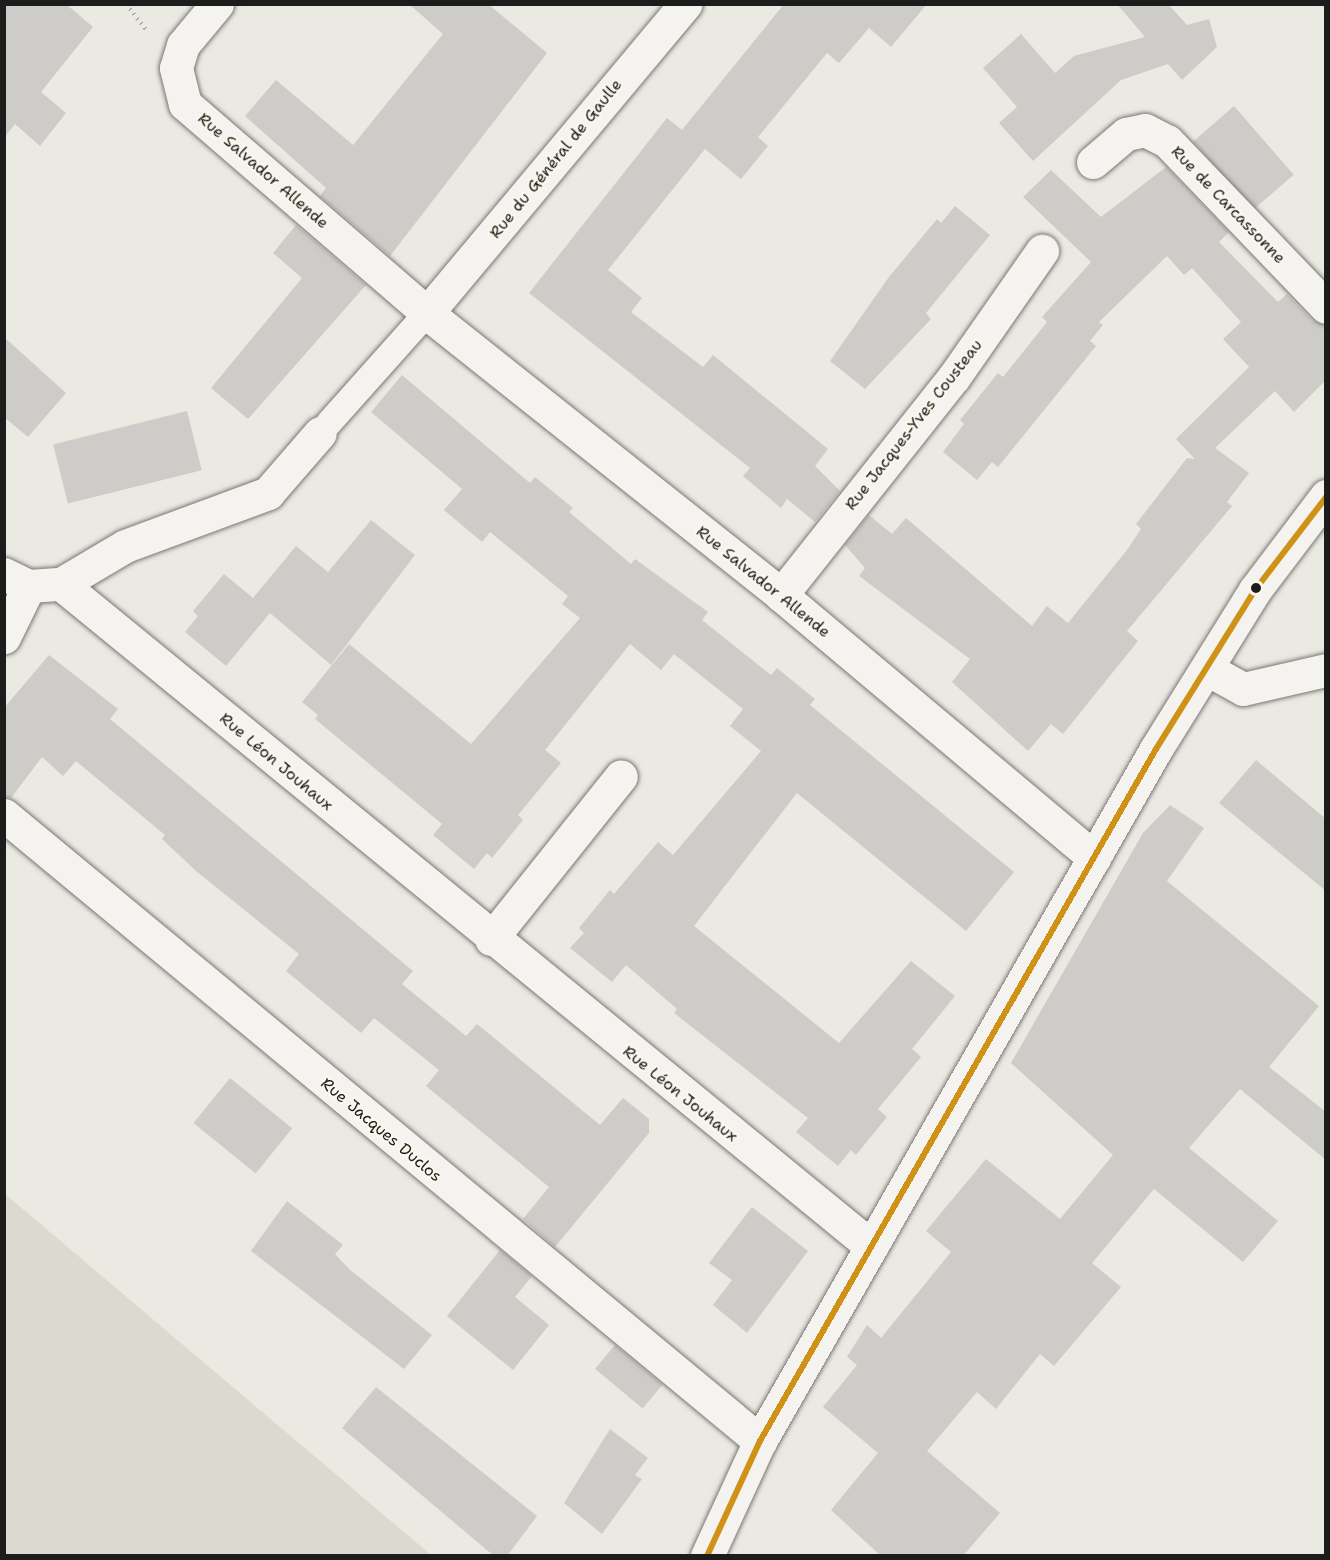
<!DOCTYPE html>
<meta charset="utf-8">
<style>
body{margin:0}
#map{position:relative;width:1330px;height:1560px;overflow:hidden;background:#eae9e2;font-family:"Shantell Sans",sans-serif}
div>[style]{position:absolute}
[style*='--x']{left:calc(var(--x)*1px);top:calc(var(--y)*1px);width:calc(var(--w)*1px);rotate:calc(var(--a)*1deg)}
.green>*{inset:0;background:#dbd9d0}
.building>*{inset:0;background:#cdccc8;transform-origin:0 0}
.path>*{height:4px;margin-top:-2px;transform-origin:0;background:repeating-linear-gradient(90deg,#aaa9a6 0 1.5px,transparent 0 6px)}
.roads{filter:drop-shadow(0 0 2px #797875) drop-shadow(0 0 2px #797875)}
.lane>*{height:26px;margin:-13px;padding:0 13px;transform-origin:13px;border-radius:13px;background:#f4f3ef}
.street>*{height:33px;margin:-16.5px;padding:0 16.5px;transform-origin:16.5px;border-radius:16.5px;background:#f4f3ef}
.bus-1>*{height:6px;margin:-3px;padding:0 3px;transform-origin:3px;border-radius:3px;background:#cf9216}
.dots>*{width:16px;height:16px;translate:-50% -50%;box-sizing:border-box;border:3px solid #fbf7ec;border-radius:50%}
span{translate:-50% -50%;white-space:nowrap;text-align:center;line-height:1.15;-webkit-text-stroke:4.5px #fbf7ec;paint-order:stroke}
.street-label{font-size:16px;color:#1c1c1c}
.frame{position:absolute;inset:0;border:6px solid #1c1c1c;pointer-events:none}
</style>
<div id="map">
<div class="green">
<div style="clip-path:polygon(5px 1194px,431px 1555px,5px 1555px)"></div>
</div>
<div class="building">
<div style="clip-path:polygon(4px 4px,66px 4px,93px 27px,41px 92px,66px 113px,40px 146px,15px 124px,4px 138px)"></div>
<div style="clip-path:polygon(409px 4px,488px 4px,547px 53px,390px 256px,320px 196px,326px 188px,245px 116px,276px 80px,353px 145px,443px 34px)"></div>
<div style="clip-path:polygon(784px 4px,927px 4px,891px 47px,869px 28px,839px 63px,827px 53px,758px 137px,768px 146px,741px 179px,705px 149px,608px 270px,642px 298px,631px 312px,703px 367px,713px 355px,828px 449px,815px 466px,840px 491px,815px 522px,787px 499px,781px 508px,743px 476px,750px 468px,529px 293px,667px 118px,688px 135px,682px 130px)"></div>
<div style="clip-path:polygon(1117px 4px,1168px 4px,1187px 25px,1209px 19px,1217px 47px,1182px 80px,1168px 64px,1121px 80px,1033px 161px,999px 123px,1017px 107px,983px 68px,1021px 34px,1055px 73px,1074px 56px,1145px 37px)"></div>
<div style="left:1234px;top:106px;width:91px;height:54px;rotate:49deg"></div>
<div style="clip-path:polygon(1166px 167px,1229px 232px,1219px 242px,1278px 302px,1287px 294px,1312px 320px,1326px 325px,1326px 380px,1294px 412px,1275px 391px,1215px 448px,1249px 473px,1227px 502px,1232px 506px,1127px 631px,1138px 641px,1063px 734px,1051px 724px,1028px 751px,952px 682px,970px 659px,859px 576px,865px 568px,845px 545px,869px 515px,892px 534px,906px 518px,1032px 626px,1047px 606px,1068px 623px,1127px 550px,1141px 529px,1136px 524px,1187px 458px,1195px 459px,1176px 439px,1249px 367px,1223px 339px,1241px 322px,1192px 268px,1184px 275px,1167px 256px,1099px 322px,1103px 325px,1090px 341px,1096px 346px,998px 467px,992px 462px,977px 480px,943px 452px,964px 424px,960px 420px,998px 373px,1003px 377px,1047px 322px,1042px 317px,1091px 262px,1023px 197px,1051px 170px,1101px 217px)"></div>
<div style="clip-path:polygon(955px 206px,990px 235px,926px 313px,931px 319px,865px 389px,830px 361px,889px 277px,937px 219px,941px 223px)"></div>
<div style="clip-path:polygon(296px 225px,366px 285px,248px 419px,211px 388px,302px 278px,273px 253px)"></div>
<div style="clip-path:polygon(4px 337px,66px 393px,28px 437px,4px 417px)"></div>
<div style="clip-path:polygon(402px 375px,530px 483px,535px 477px,573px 508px,569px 512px,631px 564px,635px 559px,708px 612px,702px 620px,771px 675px,777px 668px,815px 699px,810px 705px,1014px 872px,966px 931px,797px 793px,694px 926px,839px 1043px,911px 961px,955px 996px,912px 1049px,921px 1057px,878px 1109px,887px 1117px,856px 1155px,851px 1150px,838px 1166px,796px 1132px,808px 1118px,674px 1013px,677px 1009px,626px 965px,612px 982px,570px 948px,584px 933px,579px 928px,610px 890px,614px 894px,658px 842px,673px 855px,761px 751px,730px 726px,743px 709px,674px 654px,661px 670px,630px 644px,545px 750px,561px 763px,518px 815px,523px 820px,492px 858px,487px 853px,474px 869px,433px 835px,442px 824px,315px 719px,318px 715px,302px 702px,349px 644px,471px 744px,580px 618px,562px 604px,568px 596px,490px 532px,482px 542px,444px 510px,462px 489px,371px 412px)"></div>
<div style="left:187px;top:411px;width:61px;height:138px;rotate:76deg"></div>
<div style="clip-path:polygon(371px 520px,415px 555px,331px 665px,270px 613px,226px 666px,185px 632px,198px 616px,193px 611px,224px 574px,253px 598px,296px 546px,328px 572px)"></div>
<div style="clip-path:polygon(49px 655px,118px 709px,110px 719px,413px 971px,402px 984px,466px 1036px,477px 1024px,600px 1125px,623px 1098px,649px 1119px,649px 1133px,555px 1247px,523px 1219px,549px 1187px,426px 1086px,439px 1070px,374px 1018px,361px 1033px,286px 971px,299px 954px,196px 871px,162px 839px,165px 835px,76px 761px,63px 776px,42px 757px,11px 798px,4px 797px,4px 708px)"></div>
<div style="clip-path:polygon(1256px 760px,1326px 819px,1326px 891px,1219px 803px)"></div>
<div style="clip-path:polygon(1170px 805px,1204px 828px,1167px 881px,1319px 1006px,1269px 1067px,1326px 1112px,1326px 1160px,1240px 1089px,1189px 1148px,1278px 1221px,1243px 1262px,1154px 1189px,1092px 1263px,1121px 1287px,1054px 1366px,1040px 1354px,996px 1409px,977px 1392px,927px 1451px,1000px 1513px,963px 1556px,881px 1556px,831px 1510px,878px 1453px,823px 1407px,857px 1365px,847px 1357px,867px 1325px,881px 1338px,951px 1252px,926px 1231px,986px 1159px,1060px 1219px,1113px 1155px,1011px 1063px,1143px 833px)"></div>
<div style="left:230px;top:1078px;width:80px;height:58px;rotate:39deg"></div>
<div style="clip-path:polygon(287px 1201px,343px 1245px,335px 1254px,349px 1269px,432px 1335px,404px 1369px,251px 1251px)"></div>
<div style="clip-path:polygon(752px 1207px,808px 1251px,747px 1333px,713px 1305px,732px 1280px,709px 1263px)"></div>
<div style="clip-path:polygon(500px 1250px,532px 1276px,515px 1297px,549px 1325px,513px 1370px,447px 1316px)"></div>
<div style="left:615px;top:1345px;width:62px;height:31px;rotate:40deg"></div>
<div style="clip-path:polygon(376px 1387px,537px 1516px,507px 1556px,494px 1556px,342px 1428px)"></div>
<div style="clip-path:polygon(610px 1429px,648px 1458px,635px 1475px,642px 1479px,602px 1534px,564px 1503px)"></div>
</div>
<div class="path">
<div style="--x:126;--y:4;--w:33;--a:52"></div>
</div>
<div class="roads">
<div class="lane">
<div style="--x:329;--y:423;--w:147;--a:-48.3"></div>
</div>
<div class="street">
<div style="--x:217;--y:4;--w:53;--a:129.7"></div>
<div style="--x:183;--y:45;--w:24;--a:107"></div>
<div style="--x:176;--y:68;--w:37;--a:76"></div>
<div style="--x:185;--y:104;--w:320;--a:40.8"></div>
<div style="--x:427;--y:313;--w:453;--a:38.5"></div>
<div style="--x:781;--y:595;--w:409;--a:40"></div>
<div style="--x:1093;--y:162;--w:43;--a:-40.3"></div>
<div style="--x:1126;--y:134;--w:19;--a:-12"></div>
<div style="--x:1145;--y:130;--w:25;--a:27"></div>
<div style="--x:1167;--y:141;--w:230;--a:46.2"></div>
<div style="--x:427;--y:313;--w:403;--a:-50.1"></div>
<div style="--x:4;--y:574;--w:28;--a:26"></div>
<div style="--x:29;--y:586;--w:57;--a:116.1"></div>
<div style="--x:61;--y:584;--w:74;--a:-30.7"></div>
<div style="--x:125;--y:546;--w:153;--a:-20.3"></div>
<div style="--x:268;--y:493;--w:79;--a:-49.1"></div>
<div style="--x:29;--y:586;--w:32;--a:-4"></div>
<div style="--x:61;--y:584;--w:1046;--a:39.26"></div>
<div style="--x:781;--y:595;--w:278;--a:-51.6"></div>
<div style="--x:954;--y:377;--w:154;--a:-55.1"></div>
<div style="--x:1207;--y:669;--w:41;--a:29.1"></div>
<div style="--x:1243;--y:689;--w:85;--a:-12.9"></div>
<div style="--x:4;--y:815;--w:982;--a:39.63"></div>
<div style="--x:491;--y:939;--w:208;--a:-51.4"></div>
<div style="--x:707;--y:1556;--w:127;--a:-65.3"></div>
<div style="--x:760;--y:1441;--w:797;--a:-60.22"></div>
<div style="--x:1156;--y:749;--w:187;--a:-58.1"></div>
<div style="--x:1255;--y:590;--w:118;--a:-52.9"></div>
</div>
</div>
<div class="bus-1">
<div style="--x:707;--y:1556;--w:127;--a:-65.3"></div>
<div style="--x:760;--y:1441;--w:797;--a:-60.22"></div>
<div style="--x:1156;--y:749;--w:187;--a:-58.1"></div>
<div style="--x:1255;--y:590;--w:117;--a:-52.6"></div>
</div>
<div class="dots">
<div style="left:1256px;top:588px;background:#1c1c1c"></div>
</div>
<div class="street-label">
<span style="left:556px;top:159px;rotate:-51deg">Rue du Général de Gaulle</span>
<span style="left:263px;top:171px;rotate:41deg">Rue Salvador Allende</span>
<span style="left:1228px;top:205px;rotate:46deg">Rue de Carcassonne</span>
<span style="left:914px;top:425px;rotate:-52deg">Rue Jacques-Yves Cousteau</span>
<span style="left:763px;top:582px;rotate:39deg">Rue Salvador Allende</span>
<span style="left:276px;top:762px;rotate:40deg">Rue Léon Jouhaux</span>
<span style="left:680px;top:1094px;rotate:39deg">Rue Léon Jouhaux</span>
<span style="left:381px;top:1130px;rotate:40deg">Rue Jacques Duclos</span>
</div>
<div class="frame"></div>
</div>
